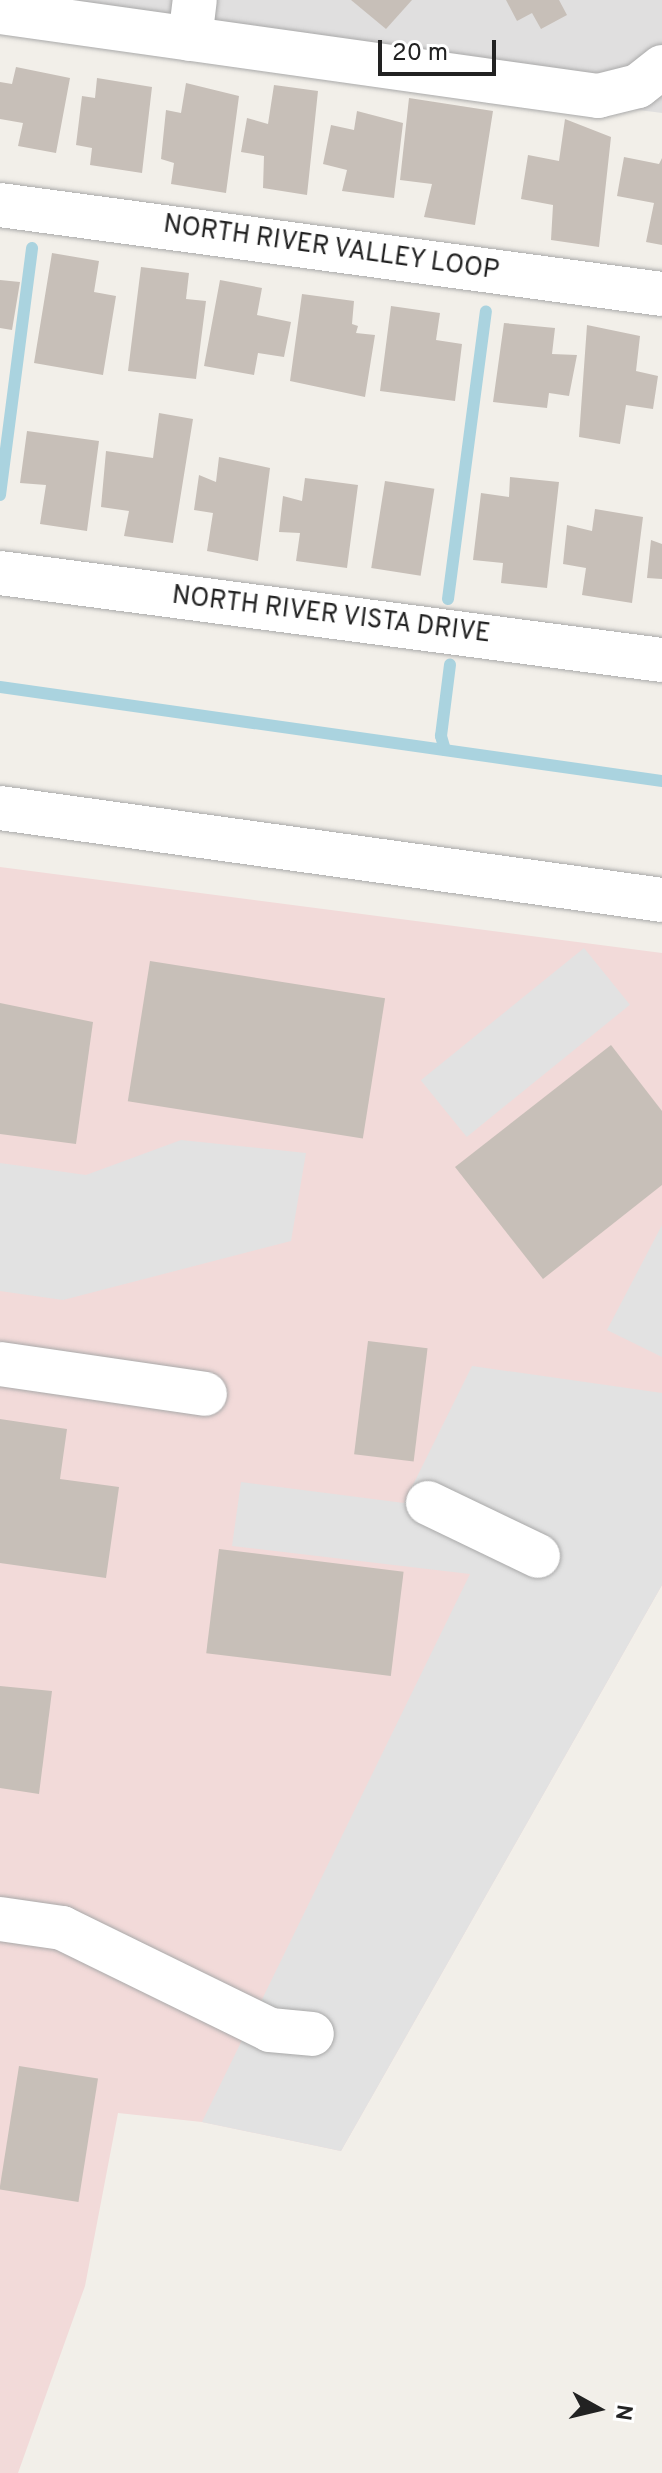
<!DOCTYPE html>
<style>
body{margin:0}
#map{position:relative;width:662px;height:2473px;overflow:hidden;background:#f2efe9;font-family:Overpass,sans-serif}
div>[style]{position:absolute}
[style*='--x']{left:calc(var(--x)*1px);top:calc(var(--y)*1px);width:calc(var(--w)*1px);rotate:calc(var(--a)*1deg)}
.residential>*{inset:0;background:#e0dfdf}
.commercial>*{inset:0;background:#f2dad9}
.parking>*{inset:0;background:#e2e2e2;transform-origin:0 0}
.stream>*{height:12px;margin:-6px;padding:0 6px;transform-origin:6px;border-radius:6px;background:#aad3df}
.building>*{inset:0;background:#c7bfb8;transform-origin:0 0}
.roads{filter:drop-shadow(0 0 2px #a9a9a9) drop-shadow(0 0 2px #a9a9a9)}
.minor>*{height:44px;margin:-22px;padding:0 22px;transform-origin:22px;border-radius:22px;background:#fff}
span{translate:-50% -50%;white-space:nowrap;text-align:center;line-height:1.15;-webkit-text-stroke:6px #fff;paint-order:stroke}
.street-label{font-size:26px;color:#222}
.north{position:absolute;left:558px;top:2369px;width:80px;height:80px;-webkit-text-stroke:6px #fff;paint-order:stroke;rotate:98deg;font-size:22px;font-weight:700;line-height:32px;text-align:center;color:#222}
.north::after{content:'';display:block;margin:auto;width:28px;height:36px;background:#222;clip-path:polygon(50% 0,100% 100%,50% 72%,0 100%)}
.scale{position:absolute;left:378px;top:40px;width:118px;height:36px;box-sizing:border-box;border:4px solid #222;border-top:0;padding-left:10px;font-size:24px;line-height:28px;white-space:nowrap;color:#222;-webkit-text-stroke:6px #fff;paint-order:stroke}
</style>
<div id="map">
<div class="residential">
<div style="clip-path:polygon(0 0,662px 0,662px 113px,0 26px)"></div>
</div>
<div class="commercial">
<div style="clip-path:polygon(0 867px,662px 953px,662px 1585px,341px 2151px,202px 2122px,118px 2113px,85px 2286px,18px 2473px,0 2473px)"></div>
</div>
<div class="parking">
<div style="left:584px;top:948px;width:73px;height:210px;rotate:51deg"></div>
<div style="clip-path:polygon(181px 1140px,306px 1153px,291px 1241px,63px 1300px,0 1291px,0 1163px,86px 1175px)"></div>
<div style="clip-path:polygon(662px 1225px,662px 1357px,607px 1330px)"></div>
<div style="clip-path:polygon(472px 1366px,662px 1393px,662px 1585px,341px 2151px,202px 2122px,470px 1574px,232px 1546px,241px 1482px,404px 1503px)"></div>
</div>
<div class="stream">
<div style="--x:0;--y:495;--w:249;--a:-82.6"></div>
<div style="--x:448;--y:599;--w:290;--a:-82.5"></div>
<div style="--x:0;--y:687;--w:669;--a:8.08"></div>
<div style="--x:445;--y:750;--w:15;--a:-106"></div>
<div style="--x:441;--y:736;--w:72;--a:-82.8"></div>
</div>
<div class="building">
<div style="clip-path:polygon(351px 0,412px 0,386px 29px)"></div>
<div style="clip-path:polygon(506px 0,559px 0,567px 15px,541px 29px,532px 13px,517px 21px)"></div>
<div style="clip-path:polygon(16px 67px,70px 78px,56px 153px,18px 146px,23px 123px,0 119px,0 82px,12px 84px)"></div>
<div style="clip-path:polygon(97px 78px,152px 87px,142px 173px,90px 165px,92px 148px,76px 145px,82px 96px,95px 98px)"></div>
<div style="clip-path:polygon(186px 83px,239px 96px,226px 193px,171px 184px,174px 163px,161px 159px,166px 110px,181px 113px)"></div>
<div style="clip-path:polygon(274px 85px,318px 91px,307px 195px,263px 188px,264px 156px,241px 152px,247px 118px,268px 124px)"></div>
<div style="clip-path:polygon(409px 98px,493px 111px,475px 225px,424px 217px,432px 184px,400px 180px)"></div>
<div style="clip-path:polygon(357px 111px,403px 123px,394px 198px,342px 191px,347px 170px,323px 164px,331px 125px,354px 130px)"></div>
<div style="clip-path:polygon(565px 119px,611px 137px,599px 247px,551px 240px,553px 205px,521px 199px,528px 155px,559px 161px)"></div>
<div style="clip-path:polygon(624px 157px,659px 164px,662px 158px,662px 245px,646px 242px,654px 203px,617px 196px)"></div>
<div style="clip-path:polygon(52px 253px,99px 261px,94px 292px,116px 296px,103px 375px,34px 363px)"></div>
<div style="clip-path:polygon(141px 267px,189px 273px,186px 299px,206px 301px,196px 379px,128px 371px)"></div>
<div style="clip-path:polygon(0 280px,20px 282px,12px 330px,0 328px)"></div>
<div style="clip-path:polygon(220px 280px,262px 288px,257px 315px,291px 322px,284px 357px,258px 353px,254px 375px,204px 366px)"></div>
<div style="clip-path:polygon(302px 294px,354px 301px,352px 324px,358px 326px,356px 333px,375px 335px,365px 397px,290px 381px)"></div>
<div style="clip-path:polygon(391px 306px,440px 313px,436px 340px,462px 344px,455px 401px,380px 391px)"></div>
<div style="clip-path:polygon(504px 323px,555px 328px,552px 354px,577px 355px,569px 396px,549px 393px,547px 408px,493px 402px)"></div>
<div style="clip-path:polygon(587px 325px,640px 336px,636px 371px,658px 376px,653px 409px,626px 405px,620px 444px,579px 437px)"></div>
<div style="clip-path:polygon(159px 413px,193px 419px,173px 543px,124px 536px,129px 511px,101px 507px,106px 451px,153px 458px)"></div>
<div style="clip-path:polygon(27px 431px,99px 441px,87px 531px,40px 524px,46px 485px,20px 483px)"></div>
<div style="clip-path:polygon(219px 457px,270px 468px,258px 561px,207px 551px,213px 513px,194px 510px,199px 475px,216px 482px)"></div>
<div style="clip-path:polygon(510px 477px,559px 482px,547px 588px,501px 583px,503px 563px,473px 560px,481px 493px,509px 497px)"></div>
<div style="clip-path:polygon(305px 478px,358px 485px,347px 568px,296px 561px,300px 533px,279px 532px,283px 496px,302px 501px)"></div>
<div style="left:385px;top:481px;width:50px;height:88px;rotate:9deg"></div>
<div style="clip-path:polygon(595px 509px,643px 517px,632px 603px,582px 595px,586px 568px,563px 564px,567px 525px,592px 531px)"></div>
<div style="clip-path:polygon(651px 540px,662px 544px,662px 579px,647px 578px)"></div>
<div style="left:150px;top:961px;width:238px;height:142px;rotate:9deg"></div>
<div style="clip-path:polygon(0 1003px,93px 1022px,76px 1144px,0 1134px)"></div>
<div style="clip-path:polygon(611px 1045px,662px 1111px,662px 1185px,543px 1279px,455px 1167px)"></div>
<div style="left:368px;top:1341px;width:60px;height:114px;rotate:7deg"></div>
<div style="clip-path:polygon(0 1419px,67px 1429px,60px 1479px,119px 1487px,106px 1578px,0 1563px)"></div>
<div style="left:219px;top:1549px;width:186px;height:105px;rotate:7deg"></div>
<div style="clip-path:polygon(0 1686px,52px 1691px,39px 1794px,0 1788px)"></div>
<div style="left:19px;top:2066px;width:80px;height:125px;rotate:9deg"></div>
</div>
<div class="roads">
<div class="minor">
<div style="--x:0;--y:12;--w:604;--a:8"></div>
<div style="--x:598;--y:96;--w:41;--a:-14"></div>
<div style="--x:638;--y:86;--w:31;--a:-38"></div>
<div style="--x:190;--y:39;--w:39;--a:-83"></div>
<div style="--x:0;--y:205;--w:668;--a:7.66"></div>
<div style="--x:0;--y:573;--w:668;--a:7.49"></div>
<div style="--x:0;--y:808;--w:668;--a:7.91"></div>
<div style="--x:0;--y:1364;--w:207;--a:8.3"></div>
<div style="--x:428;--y:1503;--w:122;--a:25.7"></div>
<div style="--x:0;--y:1919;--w:63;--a:8.3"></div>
<div style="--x:62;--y:1928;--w:232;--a:26.1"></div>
<div style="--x:270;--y:2030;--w:42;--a:5.4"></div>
</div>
</div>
<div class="street-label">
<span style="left:331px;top:249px;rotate:8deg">NORTH RIVER VALLEY LOOP</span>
<span style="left:331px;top:616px;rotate:7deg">NORTH RIVER VISTA DRIVE</span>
</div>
<div class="north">N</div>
<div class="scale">20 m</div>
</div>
